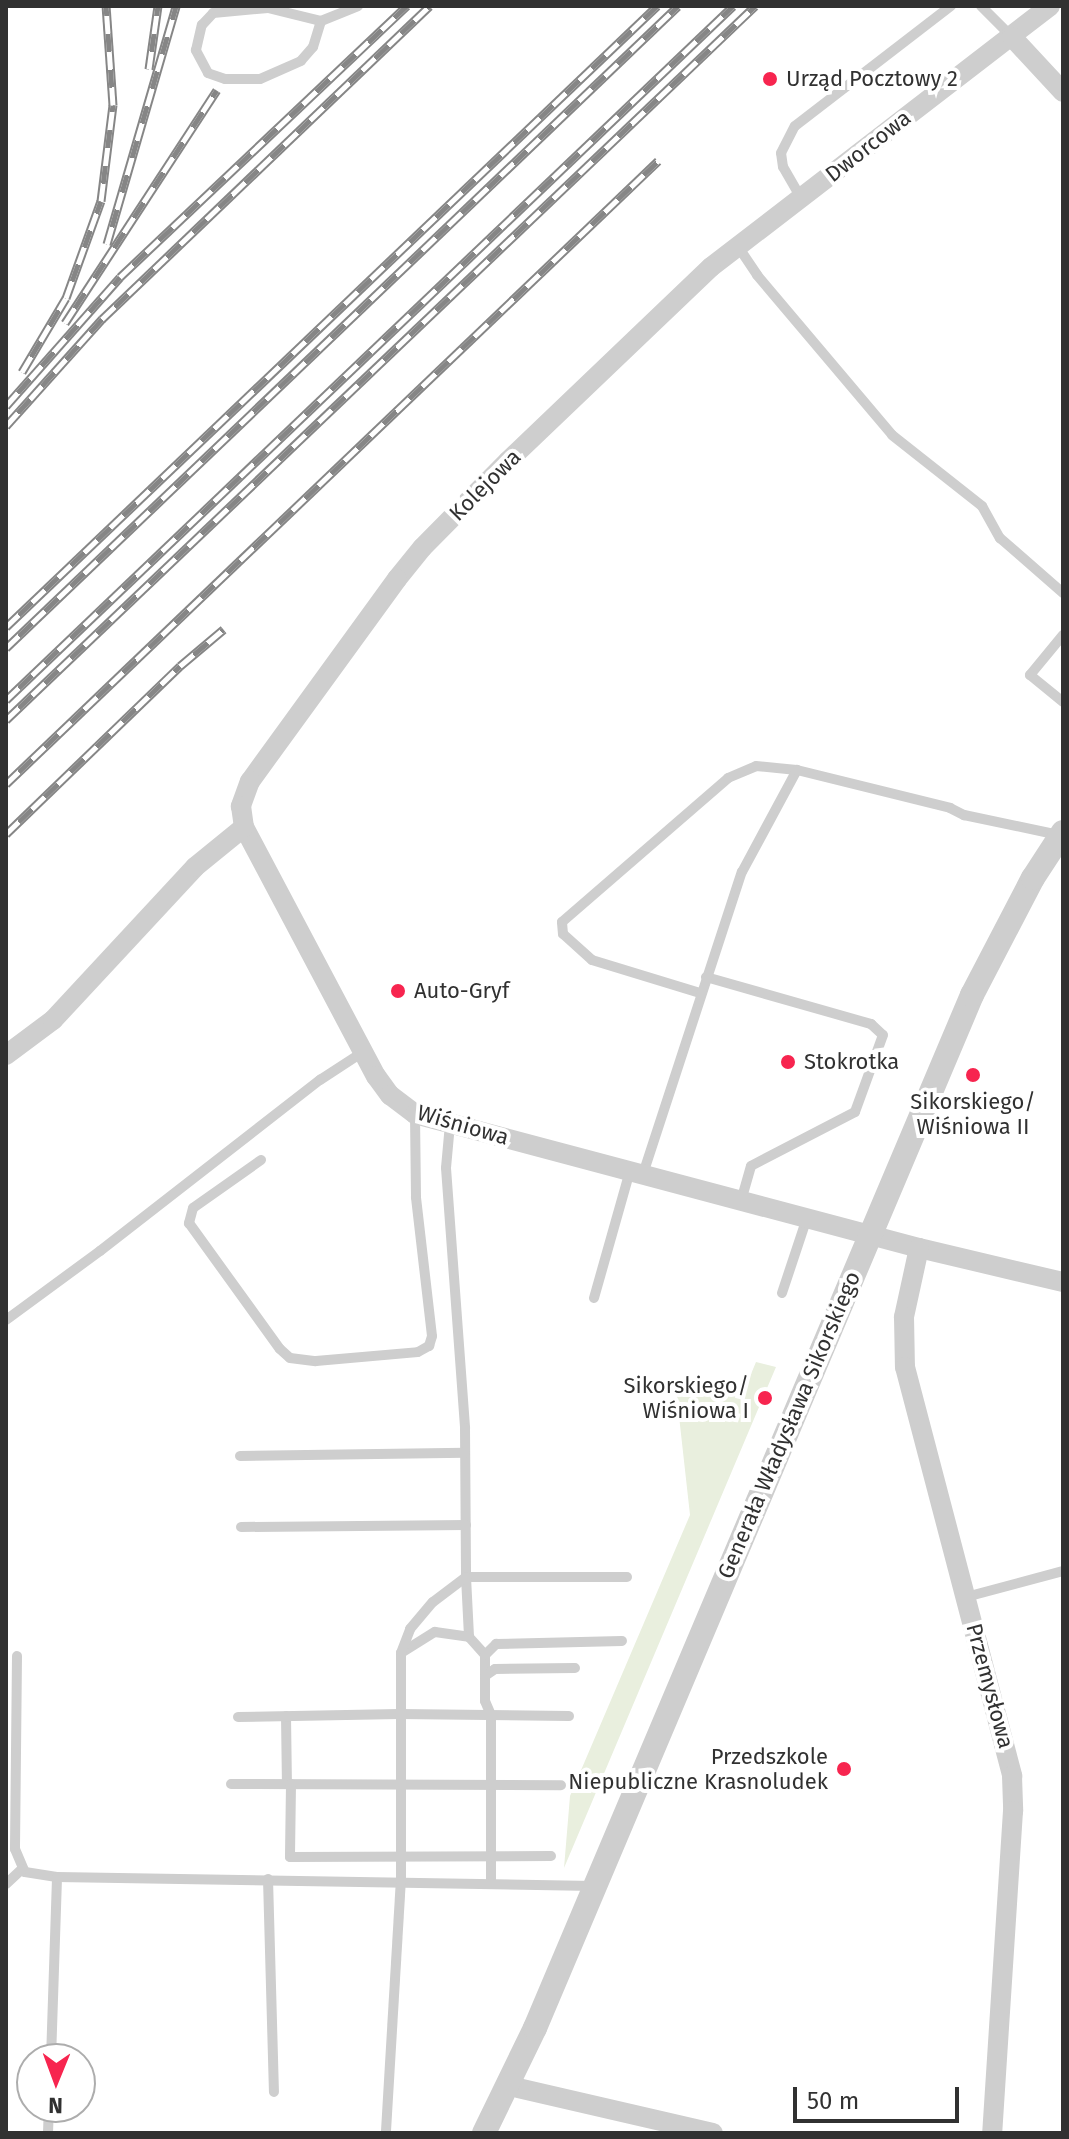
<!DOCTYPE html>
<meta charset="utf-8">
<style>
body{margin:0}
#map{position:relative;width:1069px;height:2139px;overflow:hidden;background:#fff;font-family:"Fira Sans",sans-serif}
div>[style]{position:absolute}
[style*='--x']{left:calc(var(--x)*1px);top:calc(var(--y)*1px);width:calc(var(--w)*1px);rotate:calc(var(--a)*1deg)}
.green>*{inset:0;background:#e9efde}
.service>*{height:10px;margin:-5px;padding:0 5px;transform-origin:5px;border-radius:5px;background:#cecece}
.minor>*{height:20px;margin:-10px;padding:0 10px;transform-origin:10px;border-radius:10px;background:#cecece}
.tertiary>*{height:24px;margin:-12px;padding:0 12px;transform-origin:12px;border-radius:12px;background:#cecece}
.rail>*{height:9px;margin-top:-4.5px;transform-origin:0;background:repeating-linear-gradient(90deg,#fff 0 18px,#868686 0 36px);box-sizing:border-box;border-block:2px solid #868686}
.dots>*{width:22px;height:22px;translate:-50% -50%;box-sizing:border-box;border:4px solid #fff;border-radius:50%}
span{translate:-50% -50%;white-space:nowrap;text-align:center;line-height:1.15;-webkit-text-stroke:8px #fff;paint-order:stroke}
.poi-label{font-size:22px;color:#313131}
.left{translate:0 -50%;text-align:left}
.right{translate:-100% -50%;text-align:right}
.street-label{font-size:22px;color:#313131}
.frame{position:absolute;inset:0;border:8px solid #313131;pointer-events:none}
.north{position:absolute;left:16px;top:2043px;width:80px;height:80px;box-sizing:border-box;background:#fff;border:2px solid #adadad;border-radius:50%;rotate:181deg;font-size:22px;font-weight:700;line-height:32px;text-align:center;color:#313131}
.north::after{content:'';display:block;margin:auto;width:28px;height:36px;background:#f7254f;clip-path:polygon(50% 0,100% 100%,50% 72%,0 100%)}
.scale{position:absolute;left:793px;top:2087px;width:166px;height:36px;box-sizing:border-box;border:4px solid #313131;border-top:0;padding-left:10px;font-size:24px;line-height:28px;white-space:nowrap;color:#313131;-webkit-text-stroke:6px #fff;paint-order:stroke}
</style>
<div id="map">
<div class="green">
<div style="clip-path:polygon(756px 1362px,776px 1367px,564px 1868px,570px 1796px,690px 1515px,675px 1380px,741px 1398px)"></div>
</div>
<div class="service">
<div style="--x:981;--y:6;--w:44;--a:45"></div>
<div style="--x:321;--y:21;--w:27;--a:107"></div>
<div style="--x:313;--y:47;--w:18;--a:131"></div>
<div style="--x:301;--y:61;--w:45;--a:156.3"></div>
<div style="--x:260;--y:79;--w:35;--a:180"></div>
<div style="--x:225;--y:79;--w:18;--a:-161"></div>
<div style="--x:208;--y:73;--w:26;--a:-118"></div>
<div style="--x:196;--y:50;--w:26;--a:-77"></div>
<div style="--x:202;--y:25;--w:16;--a:-47"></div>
<div style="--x:213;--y:13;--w:55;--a:-5.2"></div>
<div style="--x:268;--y:8;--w:55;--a:13.8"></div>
<div style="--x:321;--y:21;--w:40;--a:-22"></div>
<div style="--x:801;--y:198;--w:36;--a:-120"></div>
<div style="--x:783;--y:167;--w:14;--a:-98"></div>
<div style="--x:781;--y:153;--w:30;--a:-63"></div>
<div style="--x:795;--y:126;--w:197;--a:-37.6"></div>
<div style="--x:737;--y:245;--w:36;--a:56"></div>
<div style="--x:757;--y:275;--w:209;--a:49.8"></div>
<div style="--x:892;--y:435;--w:115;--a:38.3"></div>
<div style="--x:982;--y:506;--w:37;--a:61"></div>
<div style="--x:1000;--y:538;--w:84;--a:41.1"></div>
<div style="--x:1063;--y:635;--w:52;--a:129.5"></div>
<div style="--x:1030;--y:675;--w:43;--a:39.3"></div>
<div style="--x:706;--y:977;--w:172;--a:15.9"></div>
<div style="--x:871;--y:1024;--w:16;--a:43"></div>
<div style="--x:883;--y:1035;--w:82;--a:110"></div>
<div style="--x:855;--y:1112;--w:117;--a:152.6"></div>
<div style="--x:751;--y:1166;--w:36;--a:106"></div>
<div style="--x:700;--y:993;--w:113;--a:-163"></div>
<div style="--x:592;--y:960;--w:39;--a:-138"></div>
<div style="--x:563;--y:934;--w:12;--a:-95"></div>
<div style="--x:562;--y:922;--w:220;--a:-40.9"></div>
<div style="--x:728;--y:778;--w:30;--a:-23"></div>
<div style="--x:756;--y:766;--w:41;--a:5.6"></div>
<div style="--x:450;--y:1124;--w:44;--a:95.2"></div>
<div style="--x:446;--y:1168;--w:261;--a:85.8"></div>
<div style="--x:465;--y:1428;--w:149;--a:89.6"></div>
<div style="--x:466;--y:1577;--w:161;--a:0"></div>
<div style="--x:261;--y:1160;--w:83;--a:144.8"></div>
<div style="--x:193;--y:1208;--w:16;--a:105"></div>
<div style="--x:189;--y:1223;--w:155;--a:54.2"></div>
<div style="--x:280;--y:1349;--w:13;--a:42"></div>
<div style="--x:290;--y:1358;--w:26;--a:7"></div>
<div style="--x:316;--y:1361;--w:102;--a:-5"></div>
<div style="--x:418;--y:1352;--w:13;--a:-29"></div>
<div style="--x:429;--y:1346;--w:10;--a:-73"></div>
<div style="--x:432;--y:1336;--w:140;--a:-96.6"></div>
<div style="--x:416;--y:1197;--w:83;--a:-90.7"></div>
<div style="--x:643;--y:1174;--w:318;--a:-71.9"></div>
<div style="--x:742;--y:872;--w:116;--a:-61.7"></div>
<div style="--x:797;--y:770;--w:158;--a:13.9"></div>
<div style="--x:950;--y:808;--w:16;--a:27"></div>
<div style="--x:964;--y:815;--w:97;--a:11.9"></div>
<div style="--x:782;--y:1293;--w:79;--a:-71.6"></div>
<div style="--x:594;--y:1298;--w:132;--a:-74.2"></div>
<div style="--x:6;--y:1320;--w:117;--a:-36.3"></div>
<div style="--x:100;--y:1251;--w:279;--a:-37.9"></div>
<div style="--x:320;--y:1080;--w:51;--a:-33.1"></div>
<div style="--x:240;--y:1456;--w:225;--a:-0.8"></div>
<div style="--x:241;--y:1527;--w:225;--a:-0.5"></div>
<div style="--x:466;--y:1577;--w:60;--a:87.1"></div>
<div style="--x:469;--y:1637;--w:24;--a:48"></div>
<div style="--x:485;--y:1655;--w:46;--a:90"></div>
<div style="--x:485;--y:1701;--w:15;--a:67"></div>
<div style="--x:491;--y:1715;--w:168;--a:90"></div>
<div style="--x:966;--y:1597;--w:100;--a:-15"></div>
<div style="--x:401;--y:1653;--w:40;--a:-32"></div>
<div style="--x:435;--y:1632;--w:34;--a:8"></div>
<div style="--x:485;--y:1655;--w:16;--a:-45"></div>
<div style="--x:496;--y:1644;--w:126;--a:-1.4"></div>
<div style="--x:17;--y:1656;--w:193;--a:90.6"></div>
<div style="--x:15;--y:1849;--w:25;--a:67"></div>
<div style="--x:25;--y:1872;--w:32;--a:9"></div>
<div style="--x:57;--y:1877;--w:537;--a:0.96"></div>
<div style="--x:485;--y:1676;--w:12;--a:-35"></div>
<div style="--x:495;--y:1669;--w:80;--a:-0.7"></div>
<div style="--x:286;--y:1716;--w:68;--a:89.2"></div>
<div style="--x:238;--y:1717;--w:161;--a:-1.1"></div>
<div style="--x:399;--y:1714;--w:170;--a:0.7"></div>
<div style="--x:231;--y:1784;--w:330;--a:0.2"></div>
<div style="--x:291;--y:1784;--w:73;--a:90.8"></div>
<div style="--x:290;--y:1857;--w:261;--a:-0.2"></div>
<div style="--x:268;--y:1879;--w:213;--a:88.4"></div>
<div style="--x:6;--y:1884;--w:22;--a:-43"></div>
<div style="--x:51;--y:2059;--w:182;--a:-88.1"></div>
<div style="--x:386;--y:2131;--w:249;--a:-86.6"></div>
<div style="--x:401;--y:1882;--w:229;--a:-90"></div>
<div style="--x:401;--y:1653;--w:26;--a:-69"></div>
<div style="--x:410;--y:1629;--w:35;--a:-50"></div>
<div style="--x:433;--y:1602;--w:41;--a:-37.1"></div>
<div style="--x:48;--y:2133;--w:26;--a:-88"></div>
</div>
<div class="minor">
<div style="--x:1050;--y:6;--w:428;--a:142.4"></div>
<div style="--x:711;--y:267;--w:281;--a:136.3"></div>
<div style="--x:508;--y:461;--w:122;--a:134.7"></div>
<div style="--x:422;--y:548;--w:40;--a:129"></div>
<div style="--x:397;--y:579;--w:250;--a:126"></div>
<div style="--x:250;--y:781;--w:27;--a:110"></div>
<div style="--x:241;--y:806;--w:21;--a:82"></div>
<div style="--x:244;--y:827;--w:282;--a:62.1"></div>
<div style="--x:376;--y:1076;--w:24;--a:54"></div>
<div style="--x:390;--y:1095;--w:31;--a:37"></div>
<div style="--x:415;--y:1114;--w:522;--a:14.89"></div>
<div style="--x:919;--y:1248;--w:148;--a:13.3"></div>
<div style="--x:1012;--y:37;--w:75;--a:47.2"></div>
<div style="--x:6;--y:1055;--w:59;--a:-36.7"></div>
<div style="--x:53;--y:1020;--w:209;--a:-47.1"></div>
<div style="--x:195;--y:867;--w:63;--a:-39.2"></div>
<div style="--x:919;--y:1248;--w:71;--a:102.3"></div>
<div style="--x:904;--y:1317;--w:50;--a:88.9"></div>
<div style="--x:905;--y:1367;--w:423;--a:75.3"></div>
<div style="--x:1012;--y:1776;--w:35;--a:88"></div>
<div style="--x:1013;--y:1811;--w:323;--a:93.7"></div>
<div style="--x:518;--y:2088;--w:200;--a:13"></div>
</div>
<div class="tertiary">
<div style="--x:484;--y:2133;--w:117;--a:-64.1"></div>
<div style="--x:535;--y:2028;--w:1122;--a:-67.07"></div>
<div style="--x:972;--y:995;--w:132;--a:-62.5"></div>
<div style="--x:1033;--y:878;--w:55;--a:-56.9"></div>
</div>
<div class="rail">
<div style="--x:149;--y:69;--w:64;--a:-81.9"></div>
<div style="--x:107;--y:244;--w:248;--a:-73.8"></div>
<div style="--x:65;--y:323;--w:278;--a:-56.9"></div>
<div style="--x:22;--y:372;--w:86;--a:-59.3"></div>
<div style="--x:66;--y:298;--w:103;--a:-70.2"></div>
<div style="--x:101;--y:201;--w:97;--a:-82.9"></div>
<div style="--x:113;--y:105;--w:99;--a:-94"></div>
<div style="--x:6;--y:406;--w:172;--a:-48.5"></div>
<div style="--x:120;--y:277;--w:395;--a:-43.4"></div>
<div style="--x:6;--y:426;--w:144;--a:-48.1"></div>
<div style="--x:102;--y:319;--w:453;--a:-43.7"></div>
<div style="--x:6;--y:627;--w:900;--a:-43.65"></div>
<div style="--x:6;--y:648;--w:929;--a:-43.69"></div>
<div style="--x:6;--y:700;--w:1005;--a:-43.67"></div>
<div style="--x:6;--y:720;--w:1035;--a:-43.63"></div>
<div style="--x:6;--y:784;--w:902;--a:-43.7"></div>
<div style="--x:6;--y:834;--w:242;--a:-44"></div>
<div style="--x:180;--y:666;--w:57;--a:-40.1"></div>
</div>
<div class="dots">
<div style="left:770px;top:79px;background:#f7254f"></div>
<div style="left:398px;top:991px;background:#f7254f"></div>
<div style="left:788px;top:1062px;background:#f7254f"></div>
<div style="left:973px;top:1075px;background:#f7254f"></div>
<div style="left:765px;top:1398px;background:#f7254f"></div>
<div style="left:844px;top:1769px;background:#f7254f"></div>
</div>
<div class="poi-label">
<span class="left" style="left:786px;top:79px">Urząd Pocztowy 2</span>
<span class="left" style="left:414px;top:991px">Auto-Gryf</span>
<span class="left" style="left:804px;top:1062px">Stokrotka</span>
<span style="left:973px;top:1114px">Sikorskiego/<br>Wiśniowa II</span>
<span class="right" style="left:749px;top:1398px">Sikorskiego/<br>Wiśniowa I</span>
<span class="right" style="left:828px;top:1769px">Przedszkole<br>Niepubliczne Krasnoludek</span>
</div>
<div class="street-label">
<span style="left:868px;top:146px;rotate:-38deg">Dworcowa</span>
<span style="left:485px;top:485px;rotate:-45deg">Kolejowa</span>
<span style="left:463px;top:1125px;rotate:16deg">Wiśniowa</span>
<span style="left:789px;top:1425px;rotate:-67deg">Generała Władysława Sikorskiego</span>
<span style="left:990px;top:1686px;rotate:75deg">Przemysłowa</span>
</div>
<div class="frame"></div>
<div class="north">N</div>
<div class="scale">50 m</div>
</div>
